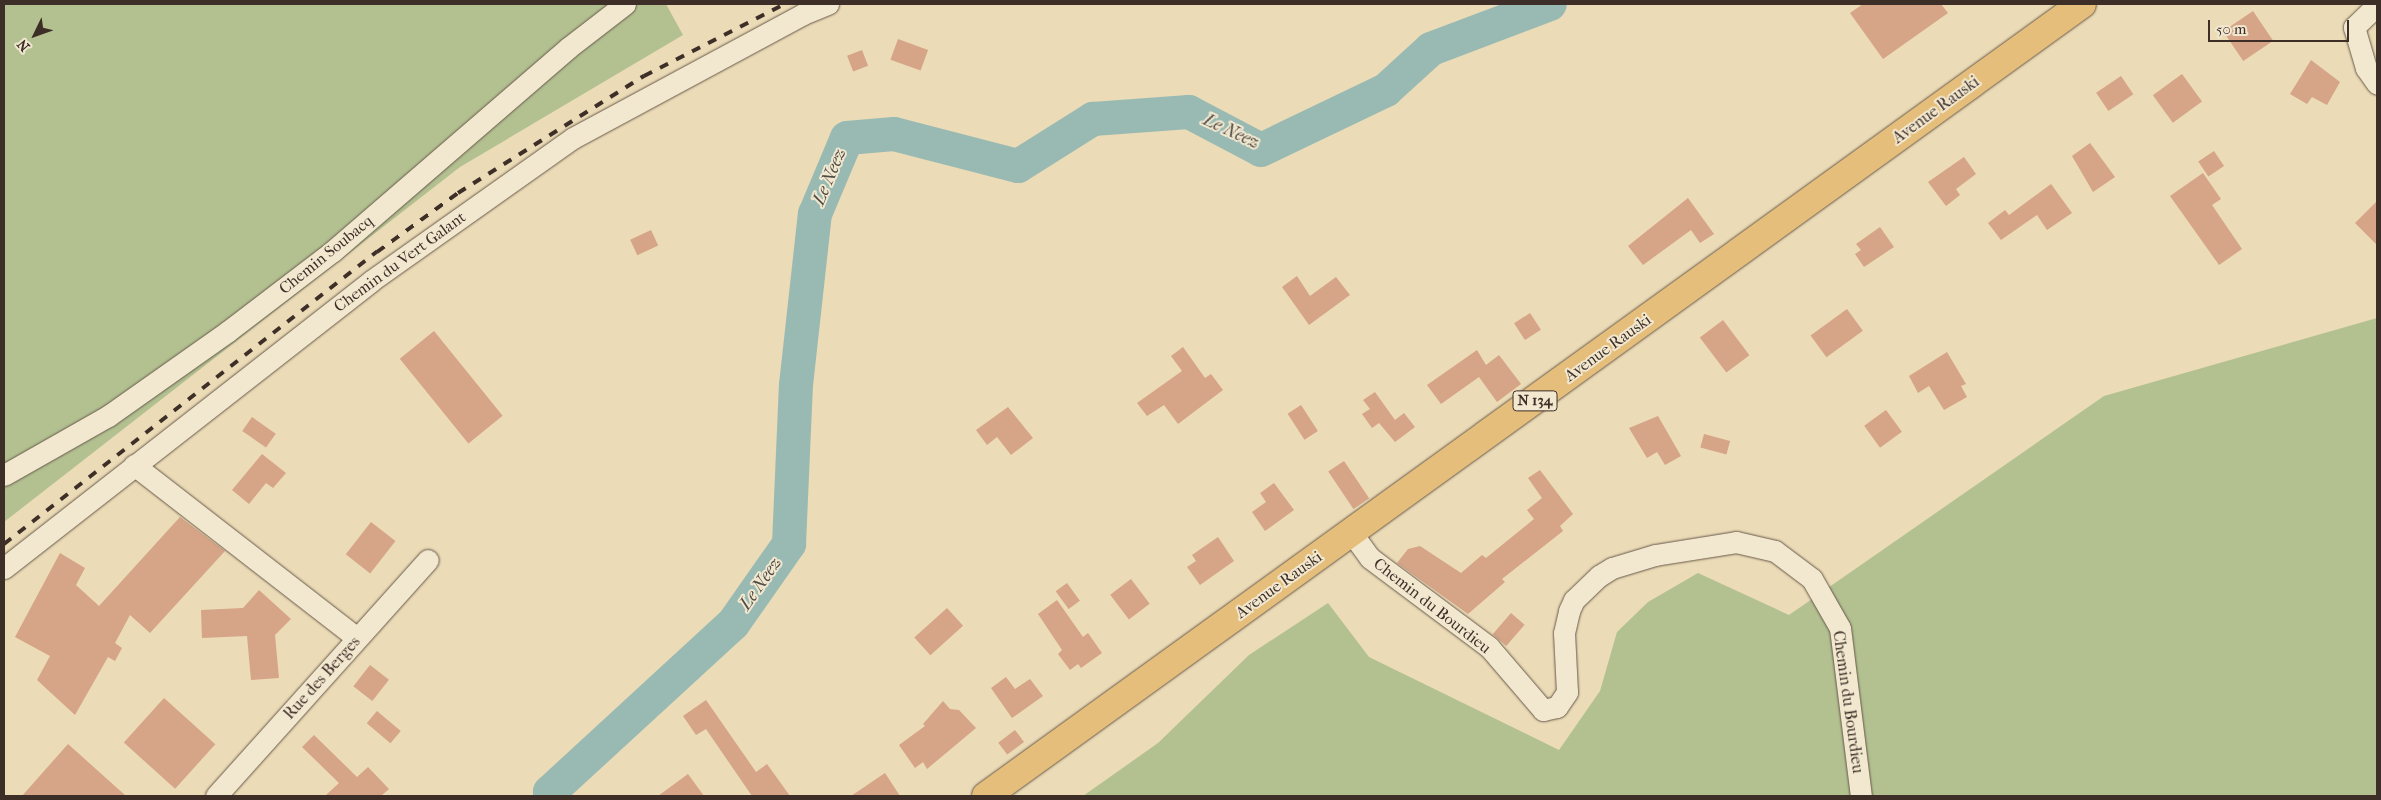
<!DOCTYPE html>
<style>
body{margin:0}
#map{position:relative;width:2381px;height:800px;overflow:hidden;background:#ebdbb6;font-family:"IM FELL French Canon",serif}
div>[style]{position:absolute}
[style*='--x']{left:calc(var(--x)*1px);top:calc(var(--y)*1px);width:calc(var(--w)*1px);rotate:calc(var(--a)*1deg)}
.green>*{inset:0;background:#b3c191}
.river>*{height:34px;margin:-17px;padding:0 17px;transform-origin:17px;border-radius:17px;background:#99bab3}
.building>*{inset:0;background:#d6a487;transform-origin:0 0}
.roads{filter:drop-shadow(0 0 1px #68594b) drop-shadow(0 0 1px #68594b)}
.street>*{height:21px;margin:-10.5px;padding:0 10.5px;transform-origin:10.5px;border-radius:10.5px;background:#f2e8d0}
.primary>*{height:28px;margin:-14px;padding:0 14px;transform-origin:14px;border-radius:14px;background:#e6be7b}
.rail>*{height:4px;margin-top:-2px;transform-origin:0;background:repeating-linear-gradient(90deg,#3d2e27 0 9px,transparent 0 18px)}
span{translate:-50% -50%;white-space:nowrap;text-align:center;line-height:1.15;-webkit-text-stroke:4px #f2e8d0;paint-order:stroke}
.shield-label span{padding:1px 4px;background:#f2e8d0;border:1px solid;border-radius:4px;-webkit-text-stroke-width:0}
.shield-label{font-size:15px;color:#3d2e27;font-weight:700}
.street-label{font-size:16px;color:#3d2e27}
.water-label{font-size:18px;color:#4f4a43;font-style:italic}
.frame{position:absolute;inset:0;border:5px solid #3d2e27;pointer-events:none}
.north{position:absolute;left:10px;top:10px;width:50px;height:50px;-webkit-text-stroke:4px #f2e8d0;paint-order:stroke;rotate:228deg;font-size:14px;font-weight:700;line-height:20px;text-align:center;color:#3d2e27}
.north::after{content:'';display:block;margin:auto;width:18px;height:22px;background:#3d2e27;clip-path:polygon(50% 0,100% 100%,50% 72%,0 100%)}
.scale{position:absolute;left:2208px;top:20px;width:141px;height:22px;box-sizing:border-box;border:2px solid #3d2e27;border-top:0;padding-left:6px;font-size:15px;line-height:18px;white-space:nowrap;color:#3d2e27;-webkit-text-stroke:4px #f2e8d0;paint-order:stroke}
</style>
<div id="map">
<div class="green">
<div style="clip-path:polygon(4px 4px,666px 4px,683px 35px,460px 167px,4px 522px)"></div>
<div style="clip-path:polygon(2377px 318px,2377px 796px,1083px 796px,1158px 743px,1249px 655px,1328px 603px,1369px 657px,1559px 750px,1600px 691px,1617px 632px,1648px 602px,1698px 573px,1789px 615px,2104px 396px)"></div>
</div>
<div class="river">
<div style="--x:550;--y:796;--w:4;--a:-90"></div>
<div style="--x:550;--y:792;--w:248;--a:-42.6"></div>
<div style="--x:733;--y:624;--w:98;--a:-55"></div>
<div style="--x:789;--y:544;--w:159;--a:-87.5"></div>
<div style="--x:796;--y:385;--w:172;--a:-83.7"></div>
<div style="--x:815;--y:214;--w:82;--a:-67.2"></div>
<div style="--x:847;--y:138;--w:47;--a:-4.9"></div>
<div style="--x:894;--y:134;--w:128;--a:14.5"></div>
<div style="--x:1018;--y:166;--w:89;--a:-32.1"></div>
<div style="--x:1093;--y:119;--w:96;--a:-4.2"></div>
<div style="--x:1189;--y:112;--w:81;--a:27.8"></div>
<div style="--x:1261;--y:150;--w:139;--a:-25.6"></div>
<div style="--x:1386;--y:90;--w:61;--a:-42.3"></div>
<div style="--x:1431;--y:49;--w:127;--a:-20.7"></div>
</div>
<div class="building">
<div style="clip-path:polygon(1863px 4px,1941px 4px,1948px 13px,1883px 59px,1850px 13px)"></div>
<div style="left:2253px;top:11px;width:36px;height:36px;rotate:56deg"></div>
<div style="left:898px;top:39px;width:32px;height:22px;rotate:20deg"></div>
<div style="left:862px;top:50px;width:17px;height:16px;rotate:69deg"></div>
<div style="clip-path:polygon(2311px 60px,2340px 82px,2327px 105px,2312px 97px,2307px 104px,2290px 94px)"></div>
<div style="left:2182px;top:74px;width:34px;height:36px;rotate:54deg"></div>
<div style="left:2121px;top:76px;width:22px;height:30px;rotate:56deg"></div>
<div style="clip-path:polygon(2090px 143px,2115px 177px,2093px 192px,2072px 156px)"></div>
<div style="left:2214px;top:151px;width:18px;height:19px;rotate:56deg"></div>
<div style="clip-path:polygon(1964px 157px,1976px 174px,1956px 189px,1960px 195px,1946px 206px,1928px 182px)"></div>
<div style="clip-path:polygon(2203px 173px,2221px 199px,2212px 205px,2242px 249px,2219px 265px,2170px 196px)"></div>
<div style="clip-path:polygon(2051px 184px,2072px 213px,2047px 230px,2037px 215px,2001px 240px,1988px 223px,2005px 210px,2009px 215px)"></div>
<div style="clip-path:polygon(1688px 198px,1714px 234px,1700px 243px,1691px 230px,1643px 265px,1628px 246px)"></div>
<div style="clip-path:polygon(2377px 201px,2377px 245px,2355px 223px)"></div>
<div style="clip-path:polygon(1880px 227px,1894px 247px,1864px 267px,1855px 254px,1861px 250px,1856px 244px)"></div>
<div style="left:651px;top:230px;width:17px;height:23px;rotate:65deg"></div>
<div style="clip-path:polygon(1297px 276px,1310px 296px,1336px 277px,1350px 295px,1309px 325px,1282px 287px)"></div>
<div style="left:1847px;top:309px;width:27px;height:45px;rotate:54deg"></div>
<div style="left:1530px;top:313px;width:20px;height:19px;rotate:57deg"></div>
<div style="left:1723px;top:320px;width:44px;height:29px;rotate:53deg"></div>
<div style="left:434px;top:331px;width:109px;height:44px;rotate:51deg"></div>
<div style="clip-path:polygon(1183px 347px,1205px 378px,1211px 374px,1223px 390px,1178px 424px,1164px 405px,1147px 416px,1137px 403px,1182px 371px,1171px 356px)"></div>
<div style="clip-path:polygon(1477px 350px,1486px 365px,1499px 355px,1521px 384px,1497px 402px,1479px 377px,1441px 404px,1427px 385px)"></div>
<div style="clip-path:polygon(1947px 352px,1966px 384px,1961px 386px,1967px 397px,1944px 410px,1929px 386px,1918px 393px,1909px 376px)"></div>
<div style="clip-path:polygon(1375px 392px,1395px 420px,1404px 413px,1415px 427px,1395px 442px,1379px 423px,1372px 428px,1362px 414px,1370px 409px,1363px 400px)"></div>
<div style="left:1301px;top:405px;width:31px;height:16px;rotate:57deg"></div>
<div style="clip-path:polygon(1008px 407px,1033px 438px,1011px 455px,997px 437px,987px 445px,976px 430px)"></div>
<div style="left:1886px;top:410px;width:27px;height:27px;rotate:54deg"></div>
<div style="clip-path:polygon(1658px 416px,1681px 456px,1665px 465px,1657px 452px,1647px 458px,1629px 428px)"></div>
<div style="left:252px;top:417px;width:29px;height:17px;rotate:35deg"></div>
<div style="left:1704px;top:434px;width:27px;height:14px;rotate:15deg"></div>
<div style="clip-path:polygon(262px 454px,286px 473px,273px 488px,266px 483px,249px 504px,232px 490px)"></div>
<div style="left:1344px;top:461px;width:45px;height:19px;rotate:56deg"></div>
<div style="clip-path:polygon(1540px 470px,1573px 514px,1560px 526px,1563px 531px,1502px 579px,1505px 582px,1468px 614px,1397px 563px,1408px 549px,1420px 546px,1461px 573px,1482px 555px,1486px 558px,1534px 519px,1527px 510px,1542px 498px,1528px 478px)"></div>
<div style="clip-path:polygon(1274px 483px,1294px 510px,1265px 531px,1252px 512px,1266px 502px,1260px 493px)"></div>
<div style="clip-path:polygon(180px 517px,225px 551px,150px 633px,130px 615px,115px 643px,122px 648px,115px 661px,108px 657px,75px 715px,37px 680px,50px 656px,15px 637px,60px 553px,85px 568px,76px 585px,99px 606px)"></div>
<div style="left:371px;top:522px;width:31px;height:41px;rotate:38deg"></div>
<div style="clip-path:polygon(1218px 537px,1234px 561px,1200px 585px,1187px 567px,1196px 561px,1192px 555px)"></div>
<div style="left:1131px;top:579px;width:31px;height:26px;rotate:53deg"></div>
<div style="left:1067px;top:583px;width:22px;height:14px;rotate:54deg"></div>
<div style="clip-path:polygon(259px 590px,291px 619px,275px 635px,279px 678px,251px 680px,247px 636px,202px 638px,201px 610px,243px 608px)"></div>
<div style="clip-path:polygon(1057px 600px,1083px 637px,1088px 633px,1102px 653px,1081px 668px,1078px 664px,1070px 670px,1058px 654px,1062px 650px,1038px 614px)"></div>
<div style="left:947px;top:608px;width:24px;height:44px;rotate:48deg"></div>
<div style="left:1511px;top:613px;width:18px;height:28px;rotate:41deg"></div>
<div style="left:370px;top:665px;width:24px;height:27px;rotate:38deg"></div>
<div style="clip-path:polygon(1006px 677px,1015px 689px,1030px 679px,1043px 696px,1012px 718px,991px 688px)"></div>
<div style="left:164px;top:698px;width:69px;height:60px;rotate:42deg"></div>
<div style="clip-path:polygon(706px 700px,756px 772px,767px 764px,790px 796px,752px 796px,706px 729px,696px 735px,683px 716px)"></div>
<div style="clip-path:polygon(943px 701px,950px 709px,959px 710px,976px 728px,927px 769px,923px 762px,915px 768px,899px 745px,925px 726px,923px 724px)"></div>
<div style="left:377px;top:711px;width:31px;height:16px;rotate:40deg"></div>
<div style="left:1015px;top:730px;width:15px;height:21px;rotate:53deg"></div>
<div style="clip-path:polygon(314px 735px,357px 777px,368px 767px,389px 789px,381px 796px,325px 796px,339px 783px,302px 747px)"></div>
<div style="clip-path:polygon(68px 744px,126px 796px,22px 796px)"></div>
<div style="clip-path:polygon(885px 773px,900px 796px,851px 796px)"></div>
<div style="clip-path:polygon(688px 774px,704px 796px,658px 796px)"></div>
</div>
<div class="roads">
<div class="street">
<div style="--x:2377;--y:5;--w:32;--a:136"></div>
<div style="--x:2354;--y:27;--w:43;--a:73.7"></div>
<div style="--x:2366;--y:68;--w:19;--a:55"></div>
<div style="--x:134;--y:465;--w:282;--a:37.8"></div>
<div style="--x:4;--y:475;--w:120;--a:-29.6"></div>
<div style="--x:108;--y:416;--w:146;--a:-35.2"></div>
<div style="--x:227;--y:332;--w:133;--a:-37.4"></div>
<div style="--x:333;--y:251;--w:311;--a:-40.8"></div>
<div style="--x:568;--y:48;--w:72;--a:-37.7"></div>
<div style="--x:1351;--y:532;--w:32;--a:54"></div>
<div style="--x:1370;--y:558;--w:149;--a:36.8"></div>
<div style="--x:1489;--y:647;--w:83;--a:49.4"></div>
<div style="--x:1543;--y:710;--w:14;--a:-12"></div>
<div style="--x:1557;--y:707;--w:18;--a:-56"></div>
<div style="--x:1567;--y:692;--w:59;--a:-92.9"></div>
<div style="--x:1564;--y:633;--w:23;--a:-77"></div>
<div style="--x:1569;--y:611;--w:12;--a:-66"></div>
<div style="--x:1574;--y:600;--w:35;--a:-44"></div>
<div style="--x:1599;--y:576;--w:15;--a:-32"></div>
<div style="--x:1612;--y:568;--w:45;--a:-16.8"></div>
<div style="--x:1655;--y:555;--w:82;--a:-9.1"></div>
<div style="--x:1736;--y:542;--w:40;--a:13"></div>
<div style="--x:1775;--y:551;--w:46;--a:37.1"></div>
<div style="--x:1812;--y:579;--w:56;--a:60.3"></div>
<div style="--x:1840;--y:628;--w:169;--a:82.9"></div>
<div style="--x:4;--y:568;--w:466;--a:-38"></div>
<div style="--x:371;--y:281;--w:247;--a:-35.3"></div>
<div style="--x:573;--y:138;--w:261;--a:-28.3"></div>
<div style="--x:803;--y:14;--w:27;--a:-22"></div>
<div style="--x:216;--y:796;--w:317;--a:-48.1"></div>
</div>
<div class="primary">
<div style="--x:986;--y:796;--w:1352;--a:-35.85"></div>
</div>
</div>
<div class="rail">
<div style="--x:4;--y:544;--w:474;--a:-38.1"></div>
<div style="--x:377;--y:252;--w:100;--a:-36.1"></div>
<div style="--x:458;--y:193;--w:220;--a:-32.2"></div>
<div style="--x:644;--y:76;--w:158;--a:-27.1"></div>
</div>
<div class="shield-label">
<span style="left:1535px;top:401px">N 134</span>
</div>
<div class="street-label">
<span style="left:1936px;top:110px;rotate:-36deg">Avenue Rauski</span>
<span style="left:326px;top:255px;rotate:-39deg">Chemin Soubacq</span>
<span style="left:400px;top:262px;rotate:-36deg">Chemin du Vert Galant</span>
<span style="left:1608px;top:348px;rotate:-36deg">Avenue Rauski</span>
<span style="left:1279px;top:585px;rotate:-36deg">Avenue Rauski</span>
<span style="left:1432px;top:606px;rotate:38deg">Chemin du Bourdieu</span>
<span style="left:322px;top:678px;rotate:-48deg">Rue des Berges</span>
<span style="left:1848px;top:702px;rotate:82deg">Chemin du Bourdieu</span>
</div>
<div class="water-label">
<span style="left:1231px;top:132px;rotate:25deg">Le Neez</span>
<span style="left:830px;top:177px;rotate:-67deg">Le Neez</span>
<span style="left:761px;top:584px;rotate:-55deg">Le Neez</span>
</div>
<div class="frame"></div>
<div class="north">N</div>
<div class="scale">50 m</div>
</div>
